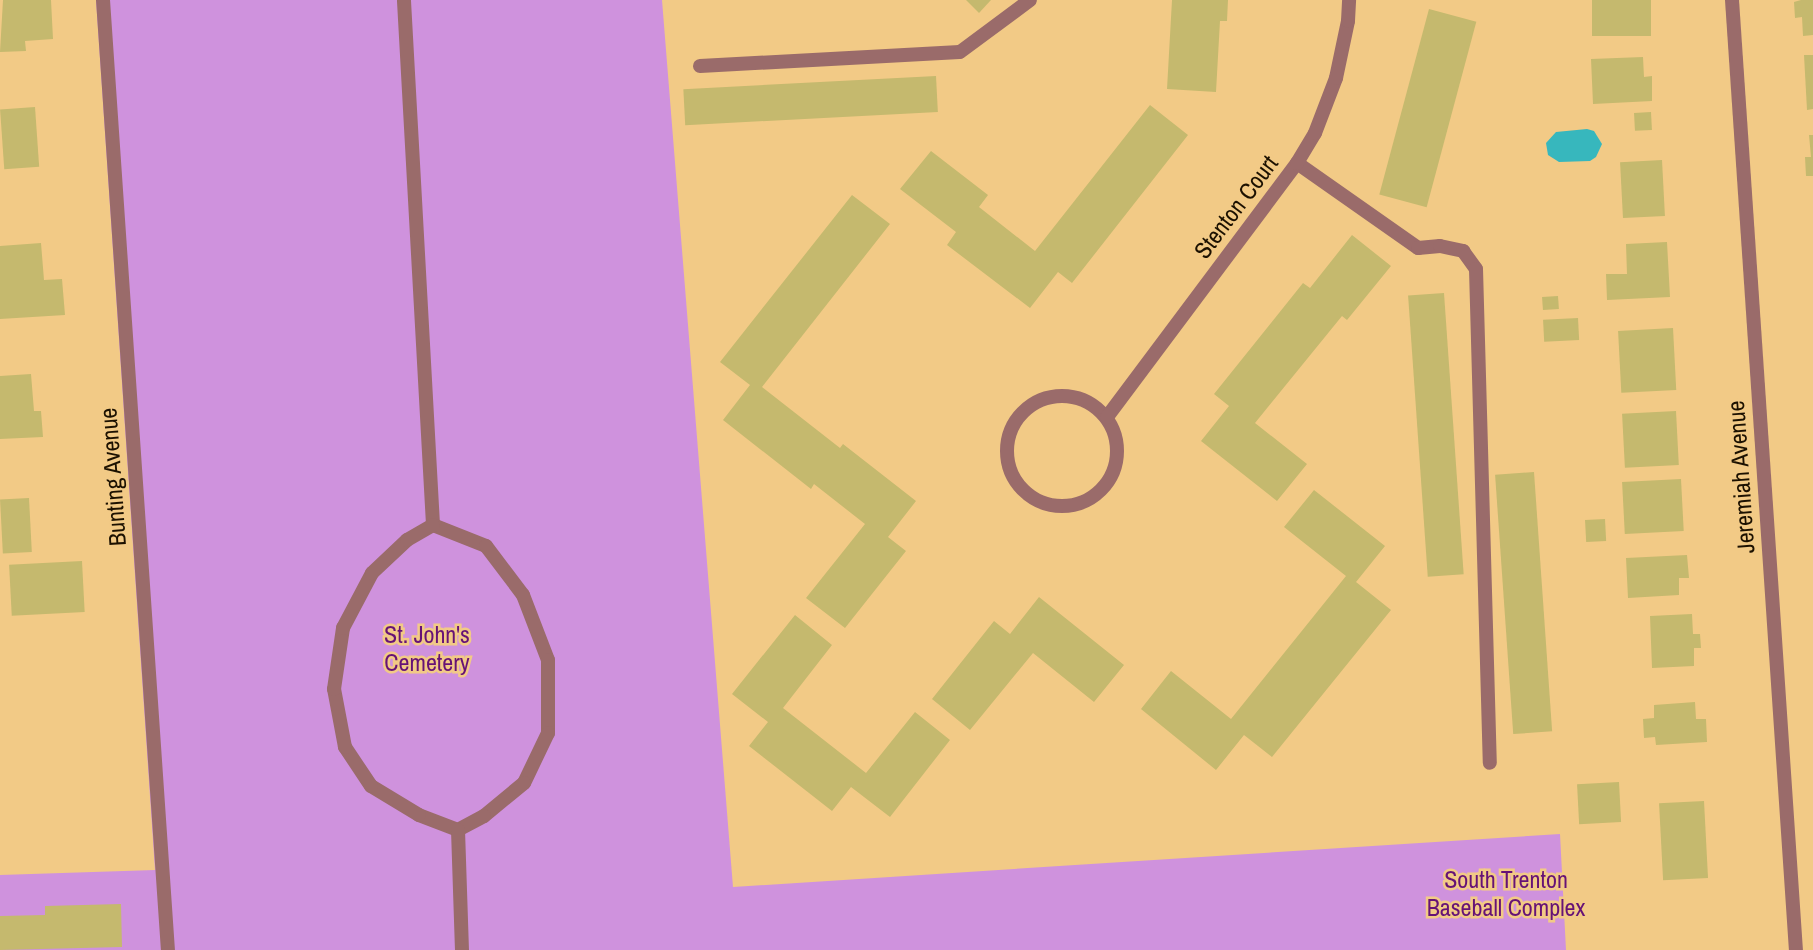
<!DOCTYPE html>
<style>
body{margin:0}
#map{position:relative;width:1813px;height:950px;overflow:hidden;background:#f2ca86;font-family:"Archivo Narrow",sans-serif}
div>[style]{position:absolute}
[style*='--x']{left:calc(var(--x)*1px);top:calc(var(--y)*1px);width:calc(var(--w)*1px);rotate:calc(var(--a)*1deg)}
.green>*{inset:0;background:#cf92dd}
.water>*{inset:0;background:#37b7bd}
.building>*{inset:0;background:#c5b96e;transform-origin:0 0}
.service>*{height:14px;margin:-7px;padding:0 7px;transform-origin:7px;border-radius:7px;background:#9a6b6a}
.minor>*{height:14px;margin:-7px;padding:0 7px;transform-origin:7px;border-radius:7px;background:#9a6b6a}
.minor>.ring{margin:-7px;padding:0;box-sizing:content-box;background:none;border:14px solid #9a6b6a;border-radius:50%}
span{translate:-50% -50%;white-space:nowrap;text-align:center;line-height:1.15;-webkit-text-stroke:5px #f2ca86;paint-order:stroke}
.street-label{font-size:24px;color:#1c1100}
.park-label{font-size:24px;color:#661276}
</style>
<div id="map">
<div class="green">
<div style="clip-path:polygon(96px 0,662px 0,733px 887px,1560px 834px,1566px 950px,0 950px,0 875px,155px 870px)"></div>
</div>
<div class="water">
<div style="clip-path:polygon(1587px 129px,1594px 131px,1602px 144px,1596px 157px,1590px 161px,1559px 162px,1548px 155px,1546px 143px,1556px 132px)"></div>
</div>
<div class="building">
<div style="clip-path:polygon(3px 0,51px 0,53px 39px,25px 41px,26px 51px,0 52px)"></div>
<div style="clip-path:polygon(966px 0,991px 0,979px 13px)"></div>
<div style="clip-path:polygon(1172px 0,1228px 0,1227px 21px,1220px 21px,1216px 92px,1167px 89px)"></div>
<div style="left:1592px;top:0;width:59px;height:36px"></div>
<div style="clip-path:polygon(1801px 0,1813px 0,1813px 35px,1803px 36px,1802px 17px,1795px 18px,1794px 2px)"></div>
<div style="left:1429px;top:9px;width:49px;height:192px;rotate:15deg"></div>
<div style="clip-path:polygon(1804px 55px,1813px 55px,1813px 109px,1807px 110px)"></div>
<div style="clip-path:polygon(1643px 57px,1644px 77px,1652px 76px,1652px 101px,1593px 104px,1591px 59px)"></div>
<div style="left:936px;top:76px;width:36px;height:253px;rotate:87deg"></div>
<div style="clip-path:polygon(1150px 105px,1188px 135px,1072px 283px,1058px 272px,1030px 308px,947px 245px,956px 232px,900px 189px,931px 151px,988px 195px,979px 207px,1035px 251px)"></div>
<div style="left:35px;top:107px;width:60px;height:35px;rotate:86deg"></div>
<div style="left:1651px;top:112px;width:18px;height:17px;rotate:87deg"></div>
<div style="clip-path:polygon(1809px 135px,1813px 135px,1813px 176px,1806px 176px,1805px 157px,1811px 157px)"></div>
<div style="left:1662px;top:160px;width:56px;height:42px;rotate:87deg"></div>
<div style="clip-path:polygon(852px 195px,890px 224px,762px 387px,840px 448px,843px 444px,916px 501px,888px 537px,906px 551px,845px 628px,806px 598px,865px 524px,814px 484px,811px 489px,723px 420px,750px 385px,720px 362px)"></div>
<div style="clip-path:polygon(1352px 235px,1391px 266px,1347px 320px,1342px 316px,1255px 423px,1307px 464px,1277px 501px,1201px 441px,1229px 406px,1214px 394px,1303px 283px,1310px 288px)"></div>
<div style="clip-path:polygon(1667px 242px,1670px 297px,1607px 300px,1606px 274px,1627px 274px,1626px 244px)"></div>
<div style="clip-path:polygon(41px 243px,44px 280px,62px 279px,65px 315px,0 319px,0 246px)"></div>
<div style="left:1444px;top:293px;width:282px;height:36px;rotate:86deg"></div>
<div style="left:1558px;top:296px;width:13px;height:16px;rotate:86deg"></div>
<div style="left:1578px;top:318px;width:22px;height:35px;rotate:87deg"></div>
<div style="left:1673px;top:328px;width:62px;height:55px;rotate:87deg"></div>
<div style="clip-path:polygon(31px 374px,34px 411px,41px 411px,43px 437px,0 439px,0 376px)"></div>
<div style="left:1676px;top:411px;width:54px;height:54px;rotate:87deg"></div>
<div style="left:1534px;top:472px;width:260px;height:39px;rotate:86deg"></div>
<div style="left:1681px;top:479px;width:52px;height:59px;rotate:87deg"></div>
<div style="clip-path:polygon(1314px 490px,1385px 546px,1356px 582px,1391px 610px,1272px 757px,1244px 735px,1216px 770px,1141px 709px,1171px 671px,1231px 719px,1346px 576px,1284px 527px)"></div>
<div style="left:29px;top:498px;width:54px;height:29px;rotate:87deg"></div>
<div style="left:1605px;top:519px;width:22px;height:20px;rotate:87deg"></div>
<div style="clip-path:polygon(1687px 555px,1689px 578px,1679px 578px,1679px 595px,1628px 598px,1626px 558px)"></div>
<div style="left:82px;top:561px;width:51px;height:73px;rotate:87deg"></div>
<div style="clip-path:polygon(1039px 597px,1124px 665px,1094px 702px,1033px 653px,970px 730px,932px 699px,994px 621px,1010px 634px)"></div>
<div style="clip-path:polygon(1692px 614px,1693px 634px,1700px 634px,1701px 648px,1694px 648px,1694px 666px,1652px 668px,1650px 616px)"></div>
<div style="clip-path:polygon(795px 615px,832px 645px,783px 708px,866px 773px,915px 712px,950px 740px,890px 817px,851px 787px,832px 811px,749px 746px,768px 722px,732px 694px)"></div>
<div style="clip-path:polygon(1695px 702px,1696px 719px,1706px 719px,1707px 742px,1656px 745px,1655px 737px,1644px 738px,1643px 719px,1654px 718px,1654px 705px)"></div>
<div style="left:1619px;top:782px;width:40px;height:42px;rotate:87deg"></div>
<div style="left:1704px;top:801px;width:77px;height:45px;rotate:87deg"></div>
<div style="clip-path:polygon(121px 904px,122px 947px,0 950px,0 916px,45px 915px,45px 906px)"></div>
</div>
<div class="service">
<div style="--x:404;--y:1;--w:525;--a:86.83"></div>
<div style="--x:1297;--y:163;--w:148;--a:35.1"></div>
<div style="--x:1418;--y:248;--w:22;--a:-5"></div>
<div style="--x:1440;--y:246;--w:24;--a:12"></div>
<div style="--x:1463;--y:251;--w:22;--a:54"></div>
<div style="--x:1476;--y:269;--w:494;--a:88.4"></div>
<div style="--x:433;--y:525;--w:57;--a:21.6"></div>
<div style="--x:486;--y:546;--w:61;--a:52.9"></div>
<div style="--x:523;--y:595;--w:70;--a:69"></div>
<div style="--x:548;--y:660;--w:73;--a:90"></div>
<div style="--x:548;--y:733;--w:55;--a:115.6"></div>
<div style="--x:524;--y:783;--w:52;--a:140.5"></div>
<div style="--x:484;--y:816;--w:30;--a:152"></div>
<div style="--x:458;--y:830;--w:42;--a:-159"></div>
<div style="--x:419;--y:815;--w:56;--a:-148.9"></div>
<div style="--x:371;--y:786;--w:47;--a:-123.7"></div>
<div style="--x:345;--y:747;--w:59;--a:-100.7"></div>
<div style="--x:334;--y:689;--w:62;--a:-81.6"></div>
<div style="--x:343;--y:628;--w:62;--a:-62.2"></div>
<div style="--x:372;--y:573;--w:48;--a:-43.3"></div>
<div style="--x:407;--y:540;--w:30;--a:-30"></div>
<div style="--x:458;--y:830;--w:120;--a:88.1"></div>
</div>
<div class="minor">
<div style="--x:103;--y:0;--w:952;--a:86.09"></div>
<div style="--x:1732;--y:0;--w:952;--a:86.15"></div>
<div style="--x:700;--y:66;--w:260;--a:-3.1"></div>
<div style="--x:960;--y:52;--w:87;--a:-36.6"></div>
<div class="ring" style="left:1007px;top:396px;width:96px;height:96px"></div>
<div style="--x:1107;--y:417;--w:317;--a:-53.2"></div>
<div style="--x:1297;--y:163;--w:35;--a:-59"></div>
<div style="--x:1315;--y:133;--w:59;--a:-69.1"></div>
<div style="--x:1336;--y:78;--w:58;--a:-78.1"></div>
<div style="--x:1348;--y:21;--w:21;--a:-87"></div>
</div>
<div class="street-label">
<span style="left:1236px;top:207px;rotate:-53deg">Stenton Court</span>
<span style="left:113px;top:477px;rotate:-94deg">Bunting Avenue</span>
<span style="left:1741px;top:477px;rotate:-94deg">Jeremiah Avenue</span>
</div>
<div class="park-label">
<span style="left:427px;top:649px">St. John's<br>Cemetery</span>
<span style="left:1506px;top:894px">South Trenton<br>Baseball Complex</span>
</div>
</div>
